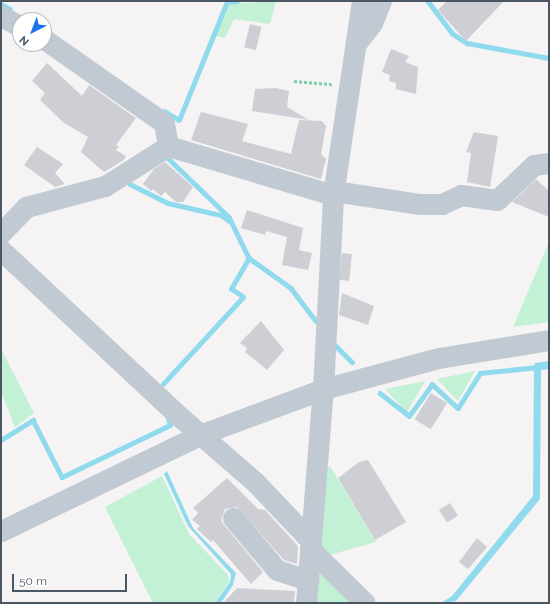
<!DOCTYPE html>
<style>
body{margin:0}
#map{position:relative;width:550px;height:604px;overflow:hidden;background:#f5f3f3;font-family:Raleway,sans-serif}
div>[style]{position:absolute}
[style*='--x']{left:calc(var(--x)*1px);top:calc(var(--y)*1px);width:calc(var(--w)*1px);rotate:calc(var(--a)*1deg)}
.green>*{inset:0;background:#c3f1d5}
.water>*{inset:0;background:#90daee}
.stream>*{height:4.5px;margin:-2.25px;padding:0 2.25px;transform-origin:2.25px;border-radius:2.25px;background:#90daee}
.building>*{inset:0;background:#cdcfd5;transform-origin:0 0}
.path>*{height:2.5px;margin-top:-1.25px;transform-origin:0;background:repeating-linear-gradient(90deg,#7ad0a6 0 3px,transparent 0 5px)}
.minor>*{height:21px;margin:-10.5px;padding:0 10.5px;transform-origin:10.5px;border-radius:10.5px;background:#c1cad2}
span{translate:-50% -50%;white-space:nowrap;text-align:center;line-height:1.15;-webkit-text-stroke:3px #fff;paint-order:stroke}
.frame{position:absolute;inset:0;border:2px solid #4a5661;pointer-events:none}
.north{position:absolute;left:12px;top:12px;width:40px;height:40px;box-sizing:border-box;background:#fff;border:1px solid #b7bbc0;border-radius:50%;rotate:222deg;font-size:11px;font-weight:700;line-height:16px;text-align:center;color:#4a5661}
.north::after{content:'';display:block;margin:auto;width:14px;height:18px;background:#1a73e8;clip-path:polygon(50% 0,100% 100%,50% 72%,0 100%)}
.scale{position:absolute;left:12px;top:574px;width:115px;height:18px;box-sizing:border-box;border:2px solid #4a5661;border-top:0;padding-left:5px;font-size:12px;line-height:14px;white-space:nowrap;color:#4a5661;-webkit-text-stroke:3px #fff;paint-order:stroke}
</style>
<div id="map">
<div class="green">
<div style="clip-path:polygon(276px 1px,270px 24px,234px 19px,225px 38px,216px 36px,229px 4px)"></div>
<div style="clip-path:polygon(549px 242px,549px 322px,513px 327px)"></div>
<div style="clip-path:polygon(1px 349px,34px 413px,15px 427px,1px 391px)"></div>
<div style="clip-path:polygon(475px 371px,458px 401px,437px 379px)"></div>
<div style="clip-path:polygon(425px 381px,407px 412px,385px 389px)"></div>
<div style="clip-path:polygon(330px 466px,376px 542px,326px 556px,319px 546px,326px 469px)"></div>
<div style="clip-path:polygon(162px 476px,189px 534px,228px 575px,229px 582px,214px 603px,153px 603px,105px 507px)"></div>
<div style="clip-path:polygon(316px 561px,357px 603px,314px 603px)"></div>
</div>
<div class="water">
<div style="clip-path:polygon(549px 361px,549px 369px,541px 370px,540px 499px,456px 601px,441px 603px,452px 596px,533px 496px,534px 366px,535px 363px)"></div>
<div style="clip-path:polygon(167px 471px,193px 528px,236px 573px,233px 585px,221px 603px,215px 603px,230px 582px,231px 574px,188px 526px,164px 474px)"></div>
</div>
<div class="stream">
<div style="--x:428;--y:1;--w:41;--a:52.9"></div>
<div style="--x:453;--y:34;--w:17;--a:33"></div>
<div style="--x:467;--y:43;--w:83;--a:10.4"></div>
<div style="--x:1;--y:4;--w:10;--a:29"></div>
<div style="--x:164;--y:111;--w:17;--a:31"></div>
<div style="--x:179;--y:120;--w:127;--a:-67.9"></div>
<div style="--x:227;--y:2;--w:10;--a:-6"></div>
<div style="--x:166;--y:156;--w:88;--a:44.1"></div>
<div style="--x:229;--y:217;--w:46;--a:64"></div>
<div style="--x:249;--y:258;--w:52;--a:35.5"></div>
<div style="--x:291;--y:288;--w:41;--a:52.9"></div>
<div style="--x:130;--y:184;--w:42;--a:26.6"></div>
<div style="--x:168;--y:203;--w:54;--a:12.8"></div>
<div style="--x:221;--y:215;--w:9;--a:36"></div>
<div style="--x:336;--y:346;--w:23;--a:45"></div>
<div style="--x:163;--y:384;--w:118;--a:-47.4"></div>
<div style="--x:243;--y:297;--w:14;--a:-146"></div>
<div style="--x:231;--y:289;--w:36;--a:-60"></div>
<div style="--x:380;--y:393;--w:37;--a:38"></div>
<div style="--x:409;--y:416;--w:39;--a:-54"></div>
<div style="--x:432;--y:384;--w:35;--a:43"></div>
<div style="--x:458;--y:408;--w:41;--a:-57.8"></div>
<div style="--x:480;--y:373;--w:58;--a:-5.9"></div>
<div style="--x:1;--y:440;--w:38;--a:-32"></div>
<div style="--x:33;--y:420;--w:64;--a:63"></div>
<div style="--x:62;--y:477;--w:120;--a:-25.7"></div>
<div style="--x:170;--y:425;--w:6;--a:-108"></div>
</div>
<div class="building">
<div style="clip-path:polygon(447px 1px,504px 1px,466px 41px,438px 10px)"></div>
<div style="left:250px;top:24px;width:12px;height:24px;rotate:14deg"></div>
<div style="clip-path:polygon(391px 49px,409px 56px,405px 62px,418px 67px,416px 94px,396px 89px,396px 83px,389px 81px,390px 75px,382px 72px)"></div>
<div style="clip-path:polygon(47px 63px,82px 96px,89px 85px,136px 118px,116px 145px,119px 147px,116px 150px,126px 156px,124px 160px,104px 172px,81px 152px,88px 137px,64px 123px,40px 100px,45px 93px,32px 81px)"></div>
<div style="clip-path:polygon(276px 88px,289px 91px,287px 107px,309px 120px,252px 111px,255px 89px)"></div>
<div style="clip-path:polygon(201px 112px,248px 124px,242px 141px,291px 154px,299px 120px,322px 121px,326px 126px,321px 154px,326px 159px,321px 179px,191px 140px)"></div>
<div style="clip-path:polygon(474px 132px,498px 136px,490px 187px,467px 182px,471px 153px,466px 152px)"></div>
<div style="clip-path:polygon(37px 147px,63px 164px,55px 173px,65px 184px,55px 187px,24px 165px)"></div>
<div style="clip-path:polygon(165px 162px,193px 187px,183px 202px,176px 202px,165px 192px,161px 196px,153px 189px,151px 191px,143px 184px,154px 169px)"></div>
<div style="clip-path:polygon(536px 179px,549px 191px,549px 217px,512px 202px)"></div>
<div style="clip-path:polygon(247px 210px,303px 228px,299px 250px,312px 253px,308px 270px,282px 265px,287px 237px,266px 231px,265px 235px,241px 228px)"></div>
<div style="left:342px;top:253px;width:10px;height:27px;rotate:6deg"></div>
<div style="clip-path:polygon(342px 293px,374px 306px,368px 325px,339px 315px)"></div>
<div style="clip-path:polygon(261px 321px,284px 350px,267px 370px,245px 352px,247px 348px,240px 343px)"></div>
<div style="left:431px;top:393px;width:19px;height:31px;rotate:32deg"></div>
<div style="clip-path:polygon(368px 460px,406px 522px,375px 540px,338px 478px,359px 462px)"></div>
<div style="clip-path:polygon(227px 478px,258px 509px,265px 510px,298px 546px,297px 564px,284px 560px,237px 507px,225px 509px,221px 521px,263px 572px,251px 584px,213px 540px,211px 542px,197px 529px,200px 526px,192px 520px,198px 513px,193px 508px)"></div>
<div style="left:450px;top:503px;width:15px;height:13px;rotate:58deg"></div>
<div style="clip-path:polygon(477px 538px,487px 547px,468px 569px,459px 562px)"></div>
<div style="clip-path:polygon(237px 588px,295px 591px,294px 603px,223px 603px)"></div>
</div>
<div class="path">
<div style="--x:294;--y:81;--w:38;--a:5"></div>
</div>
<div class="minor">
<div style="--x:1;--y:16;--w:21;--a:28"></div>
<div style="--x:44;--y:39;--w:146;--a:35"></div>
<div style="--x:164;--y:123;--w:23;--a:80"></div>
<div style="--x:168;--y:146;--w:172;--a:16.5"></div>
<div style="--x:358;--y:41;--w:23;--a:-52"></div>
<div style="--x:372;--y:23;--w:24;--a:-68"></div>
<div style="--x:334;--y:191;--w:87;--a:8.6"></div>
<div style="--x:420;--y:204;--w:22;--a:0"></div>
<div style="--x:442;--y:204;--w:21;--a:-25"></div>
<div style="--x:461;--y:195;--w:36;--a:8"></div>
<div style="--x:497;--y:200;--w:51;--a:-43.4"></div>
<div style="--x:534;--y:165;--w:15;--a:-8"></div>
<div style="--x:1;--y:233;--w:36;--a:-46"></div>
<div style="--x:26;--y:207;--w:82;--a:-14.9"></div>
<div style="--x:105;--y:186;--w:75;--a:-32.4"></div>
<div style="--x:1;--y:250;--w:243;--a:43"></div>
<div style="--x:179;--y:416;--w:102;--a:41"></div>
<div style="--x:256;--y:483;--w:80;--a:46.5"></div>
<div style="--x:233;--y:518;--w:68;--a:49.8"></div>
<div style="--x:277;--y:570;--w:33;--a:18"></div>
<div style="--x:1;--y:531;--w:223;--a:-25.8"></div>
<div style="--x:202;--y:434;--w:129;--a:-20.4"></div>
<div style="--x:323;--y:389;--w:120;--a:-15"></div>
<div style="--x:439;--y:358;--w:111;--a:-9.3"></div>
<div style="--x:310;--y:549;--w:77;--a:44.5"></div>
<div style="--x:306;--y:603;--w:215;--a:-85.5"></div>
<div style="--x:323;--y:389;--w:194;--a:-87"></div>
<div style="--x:333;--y:195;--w:196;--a:-81.5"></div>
</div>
<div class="frame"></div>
<div class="north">N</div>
<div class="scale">50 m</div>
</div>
